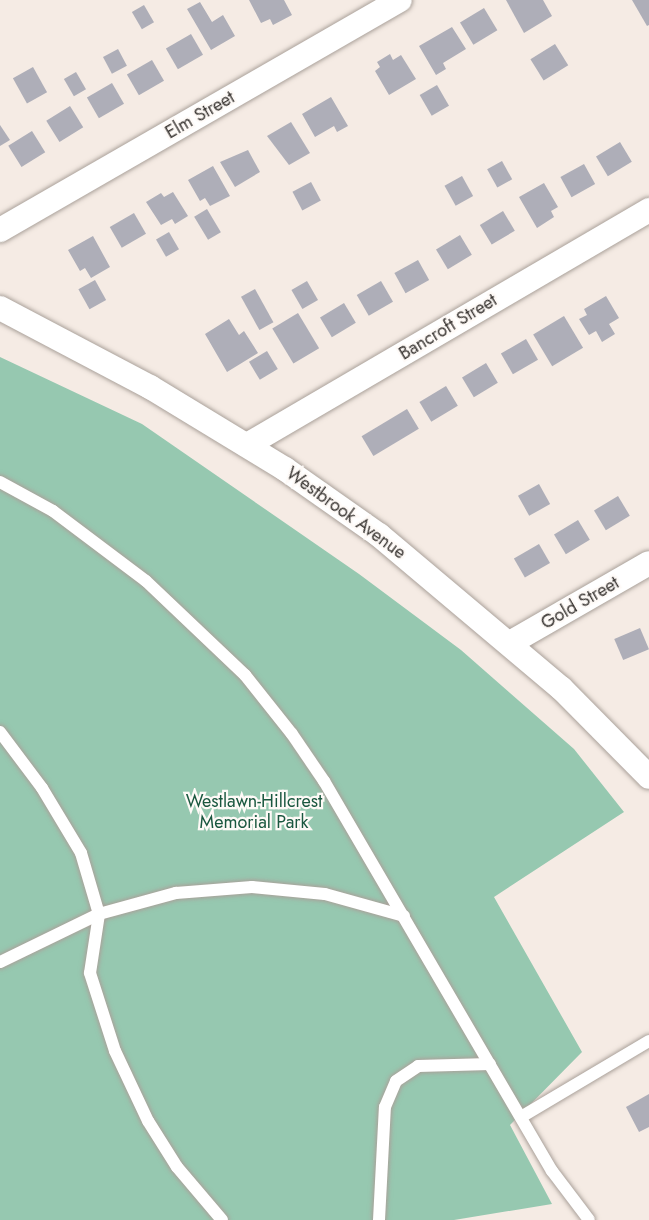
<!DOCTYPE html>
<style>
body{margin:0}
#map{position:relative;width:649px;height:1220px;overflow:hidden;background:#f5ebe4;font-family:Jost,sans-serif}
div>[style]{position:absolute}
[style*='--x']{left:calc(var(--x)*1px);top:calc(var(--y)*1px);width:calc(var(--w)*1px);rotate:calc(var(--a)*1deg)}
.green>*{inset:0;background:#96c8b0}
.building>*{inset:0;background:#aeaeb8;transform-origin:0 0}
.roads{filter:drop-shadow(0 0 2px #aaa19a) drop-shadow(0 0 2px #aaa19a)}
.lane>*{height:12px;margin:-6px;padding:0 6px;transform-origin:6px;border-radius:6px;background:#fff}
.street>*{height:24px;margin:-12px;padding:0 12px;transform-origin:12px;border-radius:12px;background:#fff}
span{translate:-50% -50%;white-space:nowrap;text-align:center;line-height:1.15;-webkit-text-stroke:4.5px #fefaf7;paint-order:stroke}
.street-label{font-size:18px;color:#383431}
.park-label{font-size:18px;color:#1a573f}
</style>
<div id="map">
<div class="green">
<div style="clip-path:polygon(0 357px,142px 424px,359px 574px,461px 650px,574px 749px,624px 812px,494px 897px,582px 1052px,510px 1125px,552px 1204px,454px 1220px,0 1220px)"></div>
</div>
<div class="building">
<div style="clip-path:polygon(249px 0,284px 0,292px 15px,273px 25px,270px 19px,261px 23px)"></div>
<div style="clip-path:polygon(506px 0,543px 0,552px 16px,524px 33px)"></div>
<div style="clip-path:polygon(632px 0,649px 0,649px 25px,647px 26px)"></div>
<div style="clip-path:polygon(200px 2px,212px 22px,223px 15px,235px 36px,211px 50px,187px 9px)"></div>
<div style="left:144px;top:5px;width:20px;height:14px;rotate:60deg"></div>
<div style="left:484px;top:8px;width:26px;height:28px;rotate:59deg"></div>
<div style="clip-path:polygon(452px 27px,466px 49px,443px 63px,446px 69px,436px 75px,419px 46px)"></div>
<div style="left:191px;top:34px;width:24px;height:29px;rotate:60deg"></div>
<div style="left:555px;top:44px;width:25px;height:29px;rotate:58deg"></div>
<div style="left:118px;top:49px;width:19px;height:17px;rotate:62deg"></div>
<div style="clip-path:polygon(390px 54px,393px 60px,401px 55px,416px 79px,389px 95px,375px 71px,380px 67px,377px 62px)"></div>
<div style="left:152px;top:60px;width:24px;height:29px;rotate:60deg"></div>
<div style="left:33px;top:67px;width:29px;height:23px;rotate:61deg"></div>
<div style="left:76px;top:72px;width:20px;height:14px;rotate:60deg"></div>
<div style="left:112px;top:83px;width:24px;height:29px;rotate:60deg"></div>
<div style="left:437px;top:85px;width:24px;height:20px;rotate:60deg"></div>
<div style="clip-path:polygon(331px 97px,348px 126px,337px 132px,334px 126px,315px 137px,302px 114px)"></div>
<div style="left:70px;top:106px;width:25px;height:28px;rotate:58deg"></div>
<div style="clip-path:polygon(291px 122px,310px 153px,289px 165px,267px 136px)"></div>
<div style="clip-path:polygon(0 125px,10px 140px,0 146px)"></div>
<div style="left:32px;top:131px;width:25px;height:28px;rotate:58deg"></div>
<div style="left:620px;top:142px;width:23px;height:28px;rotate:59deg"></div>
<div style="clip-path:polygon(248px 150px,260px 172px,235px 187px,220px 162px)"></div>
<div style="left:502px;top:161px;width:21px;height:17px;rotate:61deg"></div>
<div style="left:584px;top:164px;width:23px;height:27px;rotate:61deg"></div>
<div style="clip-path:polygon(213px 166px,230px 196px,210px 206px,205px 198px,200px 201px,188px 180px)"></div>
<div style="left:462px;top:176px;width:23px;height:20px;rotate:61deg"></div>
<div style="left:311px;top:182px;width:21px;height:21px;rotate:62deg"></div>
<div style="clip-path:polygon(544px 183px,558px 207px,551px 211px,554px 217px,537px 228px,519px 197px)"></div>
<div style="clip-path:polygon(173px 192px,188px 216px,175px 224px,172px 219px,161px 225px,146px 202px,161px 193px,164px 197px)"></div>
<div style="left:207px;top:209px;width:27px;height:15px;rotate:59deg"></div>
<div style="left:503px;top:211px;width:23px;height:27px;rotate:59deg"></div>
<div style="left:134px;top:213px;width:24px;height:28px;rotate:60deg"></div>
<div style="left:169px;top:232px;width:20px;height:15px;rotate:60deg"></div>
<div style="left:460px;top:235px;width:23px;height:28px;rotate:59deg"></div>
<div style="clip-path:polygon(93px 236px,110px 267px,91px 278px,85px 268px,80px 271px,68px 250px)"></div>
<div style="left:418px;top:260px;width:23px;height:27px;rotate:61deg"></div>
<div style="left:95px;top:280px;width:23px;height:19px;rotate:61deg"></div>
<div style="left:307px;top:281px;width:22px;height:18px;rotate:60deg"></div>
<div style="left:381px;top:281px;width:24px;height:28px;rotate:60deg"></div>
<div style="left:255px;top:289px;width:38px;height:16px;rotate:61deg"></div>
<div style="clip-path:polygon(606px 296px,619px 318px,609px 324px,615px 334px,602px 342px,596px 331px,589px 335px,579px 319px,587px 315px,584px 309px)"></div>
<div style="left:344px;top:303px;width:23px;height:28px;rotate:59deg"></div>
<div style="left:298px;top:313px;width:41px;height:30px;rotate:59deg"></div>
<div style="left:564px;top:316px;width:37px;height:36px;rotate:59deg"></div>
<div style="clip-path:polygon(229px 319px,239px 335px,244px 331px,258px 353px,227px 372px,205px 334px)"></div>
<div style="left:526px;top:339px;width:24px;height:29px;rotate:60deg"></div>
<div style="left:267px;top:351px;width:21px;height:21px;rotate:59deg"></div>
<div style="left:486px;top:363px;width:23px;height:28px;rotate:59deg"></div>
<div style="left:446px;top:386px;width:23px;height:31px;rotate:59deg"></div>
<div style="left:407px;top:409px;width:23px;height:53px;rotate:59deg"></div>
<div style="left:539px;top:484px;width:23px;height:24px;rotate:61deg"></div>
<div style="left:618px;top:496px;width:23px;height:28px;rotate:59deg"></div>
<div style="left:578px;top:520px;width:23px;height:28px;rotate:59deg"></div>
<div style="left:539px;top:544px;width:22px;height:29px;rotate:60deg"></div>
<div style="left:640px;top:628px;width:23px;height:28px;rotate:67deg"></div>
<div style="clip-path:polygon(649px 1094px,649px 1127px,639px 1132px,626px 1107px)"></div>
</div>
<div class="roads">
<div class="lane">
<div style="--x:0;--y:482;--w:60;--a:28.7"></div>
<div style="--x:53;--y:511;--w:116;--a:37"></div>
<div style="--x:146;--y:581;--w:137;--a:43.5"></div>
<div style="--x:245;--y:675;--w:75;--a:51.5"></div>
<div style="--x:292;--y:734;--w:57;--a:55.8"></div>
<div style="--x:324;--y:781;--w:452;--a:59.7"></div>
<div style="--x:552;--y:1171;--w:61;--a:52.9"></div>
<div style="--x:0;--y:732;--w:70;--a:53.1"></div>
<div style="--x:42;--y:788;--w:76;--a:59"></div>
<div style="--x:81;--y:853;--w:64;--a:73.6"></div>
<div style="--x:99;--y:914;--w:110;--a:154.1"></div>
<div style="--x:521;--y:1117;--w:149;--a:-30.7"></div>
<div style="--x:222;--y:1220;--w:70;--a:-130.3"></div>
<div style="--x:177;--y:1167;--w:54;--a:-122.2"></div>
<div style="--x:148;--y:1121;--w:77;--a:-115.2"></div>
<div style="--x:115;--y:1051;--w:82;--a:-107.8"></div>
<div style="--x:90;--y:973;--w:60;--a:-81.3"></div>
<div style="--x:99;--y:914;--w:80;--a:-15.3"></div>
<div style="--x:176;--y:893;--w:76;--a:-4.5"></div>
<div style="--x:252;--y:887;--w:73;--a:5.5"></div>
<div style="--x:325;--y:894;--w:82;--a:15.6"></div>
<div style="--x:379;--y:1220;--w:113;--a:-87"></div>
<div style="--x:385;--y:1107;--w:28;--a:-67"></div>
<div style="--x:396;--y:1081;--w:27;--a:-34"></div>
<div style="--x:418;--y:1066;--w:72;--a:-1.6"></div>
</div>
<div class="street">
<div style="--x:0;--y:230;--w:461;--a:-29.9"></div>
<div style="--x:0;--y:308;--w:170;--a:27.8"></div>
<div style="--x:150;--y:387;--w:158;--a:31.3"></div>
<div style="--x:285;--y:469;--w:115;--a:35.1"></div>
<div style="--x:379;--y:535;--w:238;--a:40.1"></div>
<div style="--x:561;--y:688;--w:125;--a:45.3"></div>
<div style="--x:247;--y:445;--w:466;--a:-30.3"></div>
<div style="--x:510;--y:643;--w:160;--a:-29.9"></div>
</div>
</div>
<div class="street-label">
<span style="left:200px;top:115px;rotate:-30deg">Elm Street</span>
<span style="left:448px;top:327px;rotate:-31deg">Bancroft Street</span>
<span style="left:346px;top:513px;rotate:36deg">Westbrook Avenue</span>
<span style="left:580px;top:603px;rotate:-30deg">Gold Street</span>
</div>
<div class="park-label">
<span style="left:254px;top:812px">Westlawn-Hillcrest<br>Memorial Park</span>
</div>
</div>
